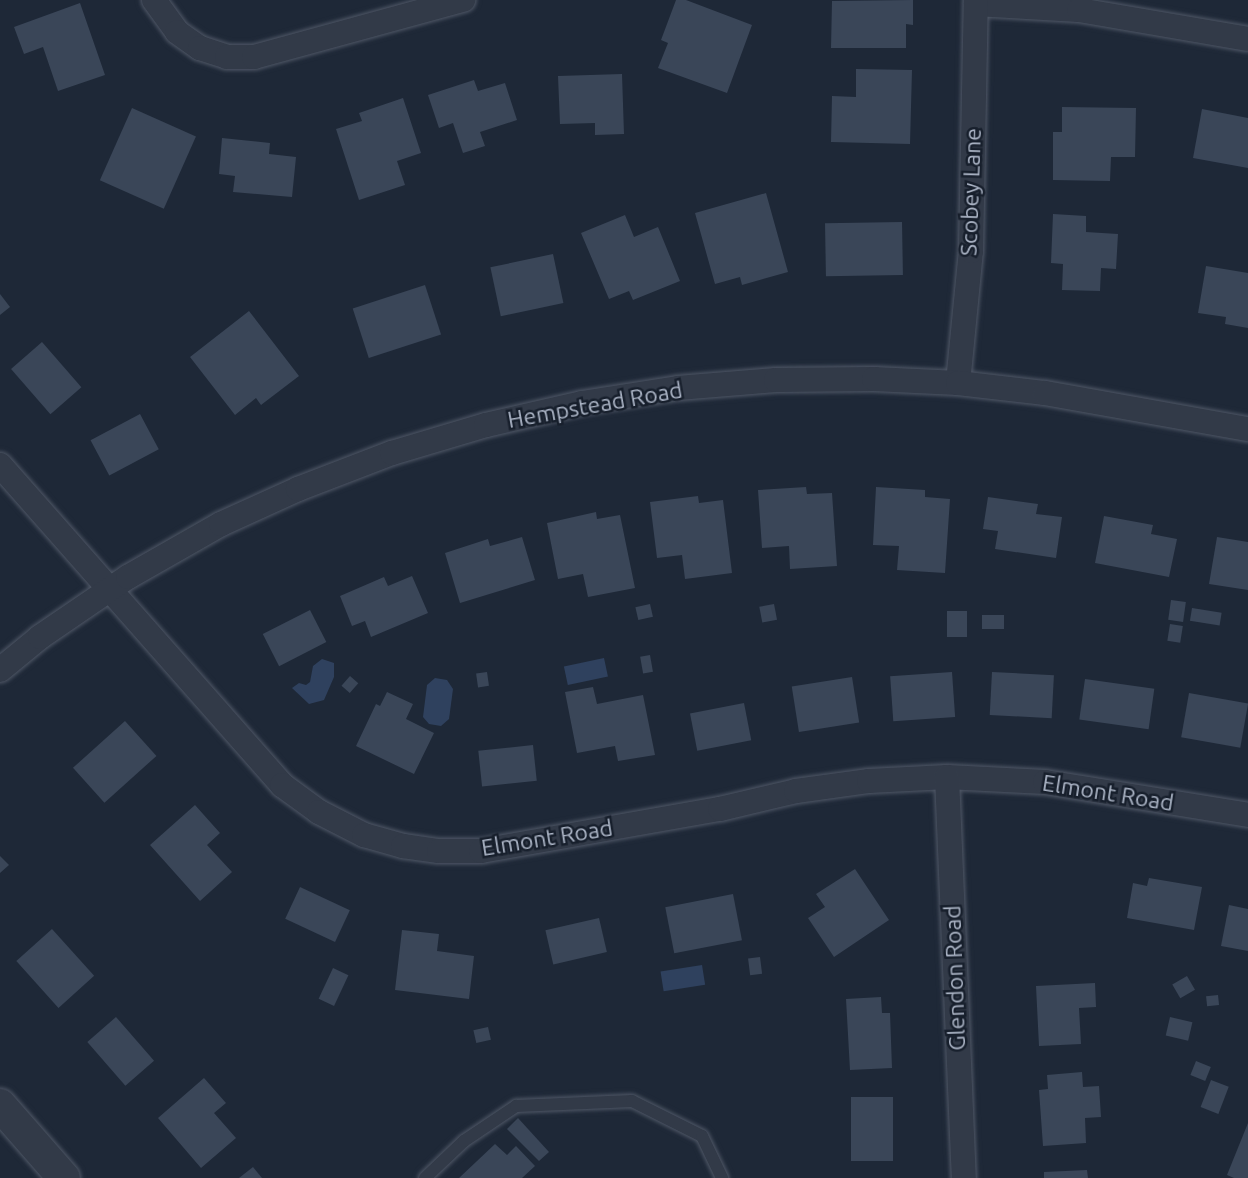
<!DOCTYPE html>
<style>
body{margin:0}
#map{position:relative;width:1248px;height:1178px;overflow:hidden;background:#1e2837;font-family:Ubuntu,sans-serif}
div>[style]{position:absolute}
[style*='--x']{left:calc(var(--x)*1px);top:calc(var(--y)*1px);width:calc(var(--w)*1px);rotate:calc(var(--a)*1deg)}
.water>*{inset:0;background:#2f415e;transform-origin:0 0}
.building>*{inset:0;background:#3a4658;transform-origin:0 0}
.roads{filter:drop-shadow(0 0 2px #4f5766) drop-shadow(0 0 2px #4f5766)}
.service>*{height:12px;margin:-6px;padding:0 6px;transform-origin:6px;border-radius:6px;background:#323a48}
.minor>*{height:24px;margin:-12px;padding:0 12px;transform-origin:12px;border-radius:12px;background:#323a48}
.tertiary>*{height:32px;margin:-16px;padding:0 16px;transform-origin:16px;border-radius:16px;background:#323a48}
span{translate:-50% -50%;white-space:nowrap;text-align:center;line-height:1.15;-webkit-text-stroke:5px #171f2c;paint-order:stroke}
.street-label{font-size:23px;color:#abb4c5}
</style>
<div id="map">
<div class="water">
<div style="left:604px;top:658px;width:19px;height:41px;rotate:78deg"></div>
<div style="clip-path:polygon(322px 659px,334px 663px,334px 677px,324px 700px,309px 704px,292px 688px,299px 683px,306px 685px,310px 682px,313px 666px)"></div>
<div style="clip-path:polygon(435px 678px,447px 680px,453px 689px,449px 719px,441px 726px,429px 724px,423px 717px,427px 685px)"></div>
<div style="left:702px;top:965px;width:20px;height:42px;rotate:81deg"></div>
</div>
<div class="building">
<div style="clip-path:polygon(676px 0,686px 0,752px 25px,727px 93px,658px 68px,668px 43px,661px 40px)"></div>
<div style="clip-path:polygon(913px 0,913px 25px,906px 24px,906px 48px,831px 48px,832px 1px)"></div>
<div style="clip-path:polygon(80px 3px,105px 75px,58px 91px,43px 47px,24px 54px,14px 27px)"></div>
<div style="clip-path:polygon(856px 69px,912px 70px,910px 144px,831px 142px,832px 96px,856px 97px)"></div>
<div style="clip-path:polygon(622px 74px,624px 134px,595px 135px,595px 123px,560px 124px,558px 76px)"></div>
<div style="clip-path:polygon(474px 80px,478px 91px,505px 83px,517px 120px,480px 132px,485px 146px,463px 153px,453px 123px,439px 128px,428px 95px)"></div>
<div style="clip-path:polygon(403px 98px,421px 153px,397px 161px,405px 185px,359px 200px,336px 129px,362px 121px,359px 113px)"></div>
<div style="clip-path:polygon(1062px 107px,1136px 108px,1135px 157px,1111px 157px,1110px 181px,1053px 180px,1053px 132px,1062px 132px)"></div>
<div style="left:132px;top:108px;width:70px;height:79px;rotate:24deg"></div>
<div style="clip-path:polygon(1202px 109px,1248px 118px,1248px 168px,1193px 158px)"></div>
<div style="clip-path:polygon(222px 138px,270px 143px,269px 154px,296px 157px,292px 197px,233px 192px,235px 176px,219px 174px)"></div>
<div style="clip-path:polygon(766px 193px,788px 272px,742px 285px,740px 277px,715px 284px,695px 213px)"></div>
<div style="clip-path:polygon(1053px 214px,1086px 216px,1086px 232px,1118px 234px,1116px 269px,1101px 268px,1100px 291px,1062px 290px,1063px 264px,1051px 263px)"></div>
<div style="clip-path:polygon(625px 215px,634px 237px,658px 227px,680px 281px,633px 300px,629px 291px,609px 299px,581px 233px)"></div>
<div style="left:902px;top:222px;width:53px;height:77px;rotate:89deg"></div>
<div style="left:553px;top:254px;width:50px;height:64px;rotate:78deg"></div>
<div style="clip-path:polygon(1206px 266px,1248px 273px,1248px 328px,1225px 324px,1226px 317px,1198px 313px)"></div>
<div style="left:425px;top:285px;width:52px;height:76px;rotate:72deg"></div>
<div style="clip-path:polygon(0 294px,10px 307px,0 315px)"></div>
<div style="clip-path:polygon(249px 311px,299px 376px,261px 405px,256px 398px,235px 415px,190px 357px)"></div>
<div style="left:42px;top:342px;width:60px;height:41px;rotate:49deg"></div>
<div style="left:140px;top:414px;width:40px;height:56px;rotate:62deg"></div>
<div style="clip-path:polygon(806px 487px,807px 494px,832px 493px,837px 566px,790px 569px,789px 546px,762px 548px,758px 490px)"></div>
<div style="clip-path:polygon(876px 487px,925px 490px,925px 497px,950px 499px,945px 573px,897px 570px,899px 546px,873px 545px)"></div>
<div style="clip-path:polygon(698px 496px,699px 503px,723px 500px,732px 573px,685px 579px,682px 555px,657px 558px,650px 502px)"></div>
<div style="clip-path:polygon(988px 497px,1038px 504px,1036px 514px,1062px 517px,1056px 558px,995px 549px,998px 531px,983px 529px)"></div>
<div style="clip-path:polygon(596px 512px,597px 519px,620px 515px,635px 588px,588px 597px,583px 574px,558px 579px,547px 523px)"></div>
<div style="clip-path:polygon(1104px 516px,1153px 525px,1151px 534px,1177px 539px,1169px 577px,1095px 563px)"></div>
<div style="clip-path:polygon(522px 537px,535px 580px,460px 603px,445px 553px,488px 539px,490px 546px)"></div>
<div style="clip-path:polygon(1217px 537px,1248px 542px,1248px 590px,1209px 584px)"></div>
<div style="clip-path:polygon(412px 576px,428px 613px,371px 637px,365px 621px,352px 626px,340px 596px,384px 577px,388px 586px)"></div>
<div style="left:1171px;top:600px;width:15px;height:20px;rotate:8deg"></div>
<div style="left:650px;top:604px;width:13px;height:15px;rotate:77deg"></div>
<div style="left:774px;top:604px;width:16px;height:15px;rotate:79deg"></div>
<div style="left:1192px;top:608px;width:30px;height:13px;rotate:9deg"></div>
<div style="left:310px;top:610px;width:36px;height:53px;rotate:63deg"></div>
<div style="left:947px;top:611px;width:20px;height:26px"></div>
<div style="left:982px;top:615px;width:22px;height:14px"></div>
<div style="left:1170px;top:624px;width:13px;height:17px;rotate:9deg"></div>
<div style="left:650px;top:655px;width:17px;height:10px;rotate:80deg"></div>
<div style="left:487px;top:672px;width:14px;height:11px;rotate:82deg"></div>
<div style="left:952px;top:672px;width:45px;height:62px;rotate:86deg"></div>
<div style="left:992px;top:672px;width:62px;height:43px;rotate:3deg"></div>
<div style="left:350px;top:676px;width:11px;height:13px;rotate:41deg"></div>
<div style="left:852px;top:677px;width:46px;height:61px;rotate:81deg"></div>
<div style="left:1085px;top:679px;width:70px;height:41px;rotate:8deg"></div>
<div style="clip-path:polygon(593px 687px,597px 704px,643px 695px,655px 755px,618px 761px,615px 746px,577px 753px,565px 692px)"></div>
<div style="clip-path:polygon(387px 692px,413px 704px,406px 719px,434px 733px,414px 774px,356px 746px,376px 704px,380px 706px)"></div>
<div style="left:1189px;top:693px;width:60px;height:45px;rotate:10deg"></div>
<div style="left:744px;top:703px;width:38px;height:55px;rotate:79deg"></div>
<div style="left:125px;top:721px;width:47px;height:70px;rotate:48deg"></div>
<div style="left:533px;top:745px;width:36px;height:55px;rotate:84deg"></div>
<div style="clip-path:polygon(195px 805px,220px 833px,207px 845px,232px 872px,200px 901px,150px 845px)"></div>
<div style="clip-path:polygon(0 856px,9px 865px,0 873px)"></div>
<div style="clip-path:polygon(855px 869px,889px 920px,834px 957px,808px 918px,825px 907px,816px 894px)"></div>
<div style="clip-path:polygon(1149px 878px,1202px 887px,1194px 930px,1127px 918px,1133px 883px,1147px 886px)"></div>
<div style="left:300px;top:887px;width:55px;height:35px;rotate:25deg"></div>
<div style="left:733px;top:894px;width:47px;height:69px;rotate:79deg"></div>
<div style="clip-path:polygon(1229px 905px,1248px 909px,1248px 951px,1221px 946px)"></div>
<div style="left:599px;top:918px;width:35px;height:55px;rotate:77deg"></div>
<div style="left:52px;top:929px;width:63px;height:48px;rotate:48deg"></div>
<div style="clip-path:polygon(402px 930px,439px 934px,437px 951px,474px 956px,469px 999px,395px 990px)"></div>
<div style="left:760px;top:957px;width:17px;height:12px;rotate:83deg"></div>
<div style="left:333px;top:968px;width:17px;height:34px;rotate:25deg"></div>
<div style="left:1187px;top:976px;width:16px;height:17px;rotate:60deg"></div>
<div style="clip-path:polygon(1095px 983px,1096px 1007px,1079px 1008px,1081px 1044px,1039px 1046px,1036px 986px)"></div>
<div style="left:1218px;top:995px;width:10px;height:12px;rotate:84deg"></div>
<div style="clip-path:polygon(881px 997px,882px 1013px,890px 1013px,892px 1068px,850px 1070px,846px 999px)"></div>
<div style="left:116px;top:1017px;width:58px;height:38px;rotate:49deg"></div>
<div style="left:1170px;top:1017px;width:23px;height:19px;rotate:13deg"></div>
<div style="left:488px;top:1027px;width:13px;height:15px;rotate:77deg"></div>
<div style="left:1196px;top:1061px;width:16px;height:15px;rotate:22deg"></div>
<div style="clip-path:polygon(1082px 1072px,1083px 1087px,1099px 1086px,1101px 1117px,1085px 1118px,1086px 1143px,1043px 1146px,1039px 1090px,1048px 1089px,1047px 1075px)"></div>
<div style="clip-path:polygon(204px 1078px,226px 1103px,214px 1113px,236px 1138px,201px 1168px,158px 1118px)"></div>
<div style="left:1211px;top:1080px;width:19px;height:29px;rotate:21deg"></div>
<div style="left:851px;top:1097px;width:42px;height:64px"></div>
<div style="clip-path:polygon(518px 1118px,549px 1152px,539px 1161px,507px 1129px)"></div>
<div style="clip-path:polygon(1248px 1123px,1248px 1178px,1234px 1178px,1227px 1175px)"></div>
<div style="clip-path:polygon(495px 1144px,507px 1155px,516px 1146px,535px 1166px,522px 1178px,459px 1178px)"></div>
<div style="clip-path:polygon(253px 1167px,262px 1178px,239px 1178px)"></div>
<div style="clip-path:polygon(1087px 1170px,1088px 1178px,1044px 1178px,1044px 1172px)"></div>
</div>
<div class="roads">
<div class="service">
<div style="--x:425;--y:1178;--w:54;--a:-43.5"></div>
<div style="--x:464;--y:1141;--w:63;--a:-33.9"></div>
<div style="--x:516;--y:1106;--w:116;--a:-2.5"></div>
<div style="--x:632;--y:1101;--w:78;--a:26.6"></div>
<div style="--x:702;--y:1136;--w:47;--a:64.5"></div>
</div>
<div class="minor">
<div style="--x:154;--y:0;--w:39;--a:54"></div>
<div style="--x:177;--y:32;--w:28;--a:35"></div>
<div style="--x:200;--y:48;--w:28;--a:18"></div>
<div style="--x:227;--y:57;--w:27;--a:0"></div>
<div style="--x:254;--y:57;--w:217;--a:-15.3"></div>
<div style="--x:976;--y:4;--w:103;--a:3.3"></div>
<div style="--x:1079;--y:10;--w:171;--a:9.7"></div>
<div style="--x:958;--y:383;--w:133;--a:-84.4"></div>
<div style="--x:971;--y:251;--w:251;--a:-88.9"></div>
<div style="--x:0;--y:465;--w:427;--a:48.6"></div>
<div style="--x:282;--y:785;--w:46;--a:36.1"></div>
<div style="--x:319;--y:812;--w:51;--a:27.1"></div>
<div style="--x:364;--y:835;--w:41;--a:15.8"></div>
<div style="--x:403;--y:846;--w:36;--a:8"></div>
<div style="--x:439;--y:851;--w:42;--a:0"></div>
<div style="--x:481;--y:851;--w:243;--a:-10"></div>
<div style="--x:720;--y:809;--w:78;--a:-13.3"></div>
<div style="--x:796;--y:791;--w:74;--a:-7.8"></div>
<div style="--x:869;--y:781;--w:78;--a:-2.9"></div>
<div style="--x:947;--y:777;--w:98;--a:2.9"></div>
<div style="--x:1045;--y:782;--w:206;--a:9.2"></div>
<div style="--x:0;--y:670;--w:52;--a:-39.5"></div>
<div style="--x:40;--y:637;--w:107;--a:-34.3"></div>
<div style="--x:128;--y:577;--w:107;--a:-29.7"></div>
<div style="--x:221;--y:524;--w:85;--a:-24.4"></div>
<div style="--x:298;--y:489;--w:101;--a:-21"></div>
<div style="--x:392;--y:453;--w:98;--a:-16.6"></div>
<div style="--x:486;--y:425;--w:98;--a:-12.9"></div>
<div style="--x:582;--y:403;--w:97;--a:-8.9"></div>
<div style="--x:678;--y:388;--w:98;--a:-4.7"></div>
<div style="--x:776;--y:380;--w:98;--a:-0.6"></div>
<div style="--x:874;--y:379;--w:84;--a:2.7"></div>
<div style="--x:958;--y:383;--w:88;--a:6.6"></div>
<div style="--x:1045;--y:393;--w:206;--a:10.1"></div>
<div style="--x:947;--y:777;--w:401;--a:87.6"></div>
</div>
<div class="tertiary">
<div style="--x:0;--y:1105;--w:97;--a:48.8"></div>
</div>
</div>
<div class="street-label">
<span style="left:971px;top:192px;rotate:-88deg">Scobey Lane</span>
<span style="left:595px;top:405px;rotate:-10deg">Hempstead Road</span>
<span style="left:1108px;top:793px;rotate:9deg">Elmont Road</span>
<span style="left:547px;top:838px;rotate:-9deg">Elmont Road</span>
<span style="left:955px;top:978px;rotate:-92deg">Glendon Road</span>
</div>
</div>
